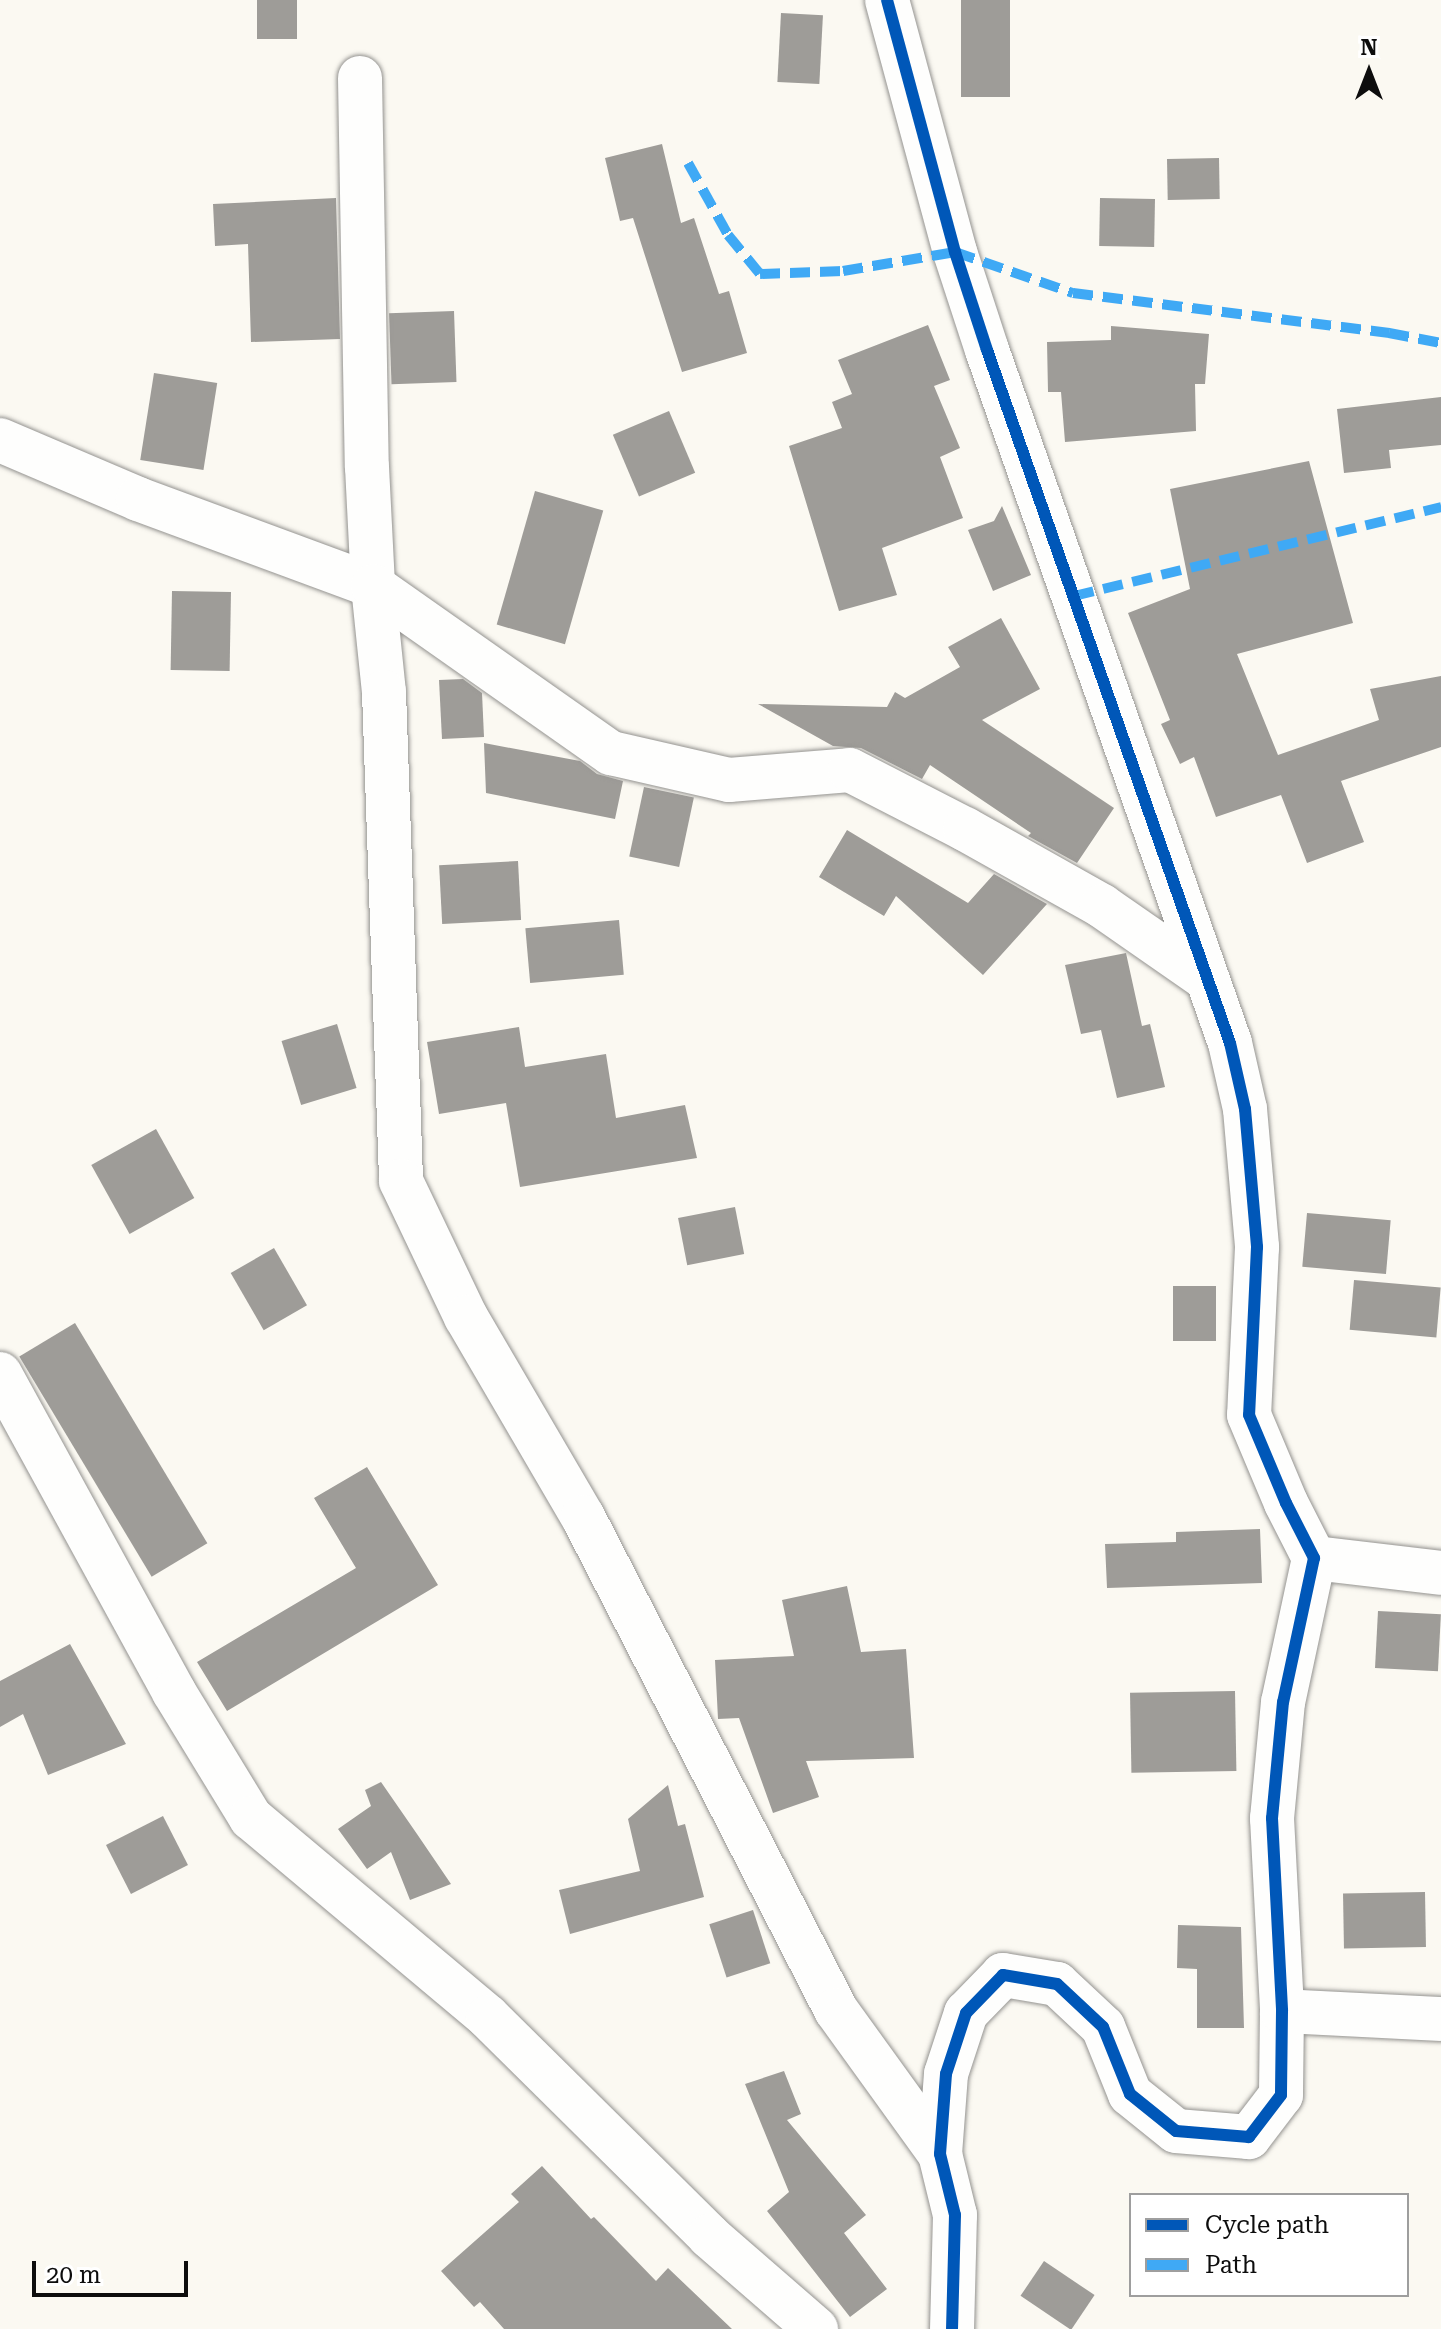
<!DOCTYPE html>
<style>
body{margin:0}
#map{position:relative;width:1441px;height:2329px;overflow:hidden;background:#fbf9f2;font-family:"Roboto Serif",serif}
div>[style]{position:absolute}
[style*='--x']{left:calc(var(--x)*1px);top:calc(var(--y)*1px);width:calc(var(--w)*1px);rotate:calc(var(--a)*1deg)}
.building>*{inset:0;background:#9e9c98;transform-origin:0 0}
.roads{filter:drop-shadow(0 0 2px #949390) drop-shadow(0 0 2px #949390)}
.minor>*{height:44px;margin:-22px;padding:0 22px;transform-origin:22px;border-radius:22px;background:#fefefd}
.quiet>*{height:10px;margin-top:-5px;transform-origin:0;background:repeating-linear-gradient(90deg,#3fa9f5 0 20px,transparent 0 30px)}
.cycleway>*{height:12px;margin:-6px;padding:0 6px;transform-origin:6px;border-radius:6px;background:#0057b8}
span{translate:-50% -50%;white-space:nowrap;text-align:center;line-height:1.15;-webkit-text-stroke:8px #fff;paint-order:stroke}
.legend{position:absolute;left:1129px;top:2193px;width:280px;height:104px;box-sizing:border-box;background:#fff;border:2px solid #9e9e9e;margin:0;padding:10px 14px;list-style:none;font-size:24px;color:#0d0d0d}
.legend li{display:flex;align-items:center;gap:16px;height:40px}
.legend b{width:40px;border:2px solid #9e9e9e}
.north{position:absolute;left:1329px;top:32px;width:80px;height:80px;-webkit-text-stroke:6px #fff;paint-order:stroke;rotate:0deg;font-size:22px;font-weight:700;line-height:32px;text-align:center;color:#0d0d0d}
.north::after{content:'';display:block;margin:auto;width:28px;height:36px;background:#0d0d0d;clip-path:polygon(50% 0,100% 100%,50% 72%,0 100%)}
.scale{position:absolute;left:32px;top:2261px;width:156px;height:36px;box-sizing:border-box;border:4px solid #0d0d0d;border-top:0;padding-left:10px;font-size:24px;line-height:28px;white-space:nowrap;color:#0d0d0d;-webkit-text-stroke:6px #fff;paint-order:stroke}
</style>
<div id="map">
<div class="building">
<div style="left:257px;top:0;width:40px;height:39px"></div>
<div style="left:961px;top:0;width:49px;height:97px"></div>
<div style="left:781px;top:13px;width:42px;height:69px;rotate:3deg"></div>
<div style="clip-path:polygon(662px 144px,681px 223px,694px 218px,719px 294px,729px 291px,747px 353px,682px 372px,633px 218px,620px 221px,605px 158px)"></div>
<div style="left:1219px;top:158px;width:41px;height:52px;rotate:89deg"></div>
<div style="clip-path:polygon(336px 198px,340px 339px,251px 342px,248px 244px,215px 246px,213px 204px)"></div>
<div style="left:1100px;top:198px;width:55px;height:48px;rotate:1deg"></div>
<div style="left:454px;top:311px;width:71px;height:65px;rotate:88deg"></div>
<div style="clip-path:polygon(928px 325px,950px 380px,934px 386px,960px 448px,940px 457px,963px 518px,882px 548px,897px 595px,839px 611px,789px 446px,842px 428px,832px 402px,852px 394px,838px 360px)"></div>
<div style="clip-path:polygon(1111px 326px,1209px 334px,1205px 384px,1195px 384px,1196px 431px,1065px 442px,1061px 392px,1048px 392px,1047px 342px,1111px 340px)"></div>
<div style="left:154px;top:373px;width:64px;height:88px;rotate:9deg"></div>
<div style="clip-path:polygon(1441px 397px,1441px 445px,1389px 450px,1391px 468px,1344px 473px,1337px 409px)"></div>
<div style="left:669px;top:411px;width:67px;height:61px;rotate:67deg"></div>
<div style="clip-path:polygon(1309px 461px,1353px 623px,1237px 654px,1278px 755px,1379px 720px,1370px 689px,1441px 676px,1441px 747px,1341px 781px,1364px 842px,1307px 863px,1281px 795px,1216px 817px,1194px 757px,1180px 764px,1161px 724px,1170px 720px,1128px 613px,1190px 589px,1170px 489px)"></div>
<div style="left:535px;top:491px;width:71px;height:139px;rotate:16deg"></div>
<div style="clip-path:polygon(1002px 506px,1031px 575px,993px 591px,968px 530px,994px 521px)"></div>
<div style="left:172px;top:591px;width:59px;height:79px;rotate:1deg"></div>
<div style="clip-path:polygon(1001px 618px,1040px 689px,982px 720px,1114px 808px,1077px 863px,1028px 836px,1031px 833px,930px 765px,922px 779px,861px 748px,833px 746px,758px 704px,887px 707px,895px 692px,905px 698px,960px 667px,948px 647px)"></div>
<div style="clip-path:polygon(463px 679px,482px 693px,484px 737px,442px 739px,439px 680px)"></div>
<div style="clip-path:polygon(484px 743px,580px 761px,597px 774px,623px 781px,615px 819px,486px 793px)"></div>
<div style="left:644px;top:787px;width:51px;height:71px;rotate:12deg"></div>
<div style="clip-path:polygon(847px 830px,968px 903px,994px 874px,1047px 904px,983px 975px,896px 896px,884px 916px,819px 877px)"></div>
<div style="left:518px;top:861px;width:59px;height:79px;rotate:87deg"></div>
<div style="left:619px;top:920px;width:55px;height:94px;rotate:85deg"></div>
<div style="clip-path:polygon(1126px 953px,1142px 1026px,1150px 1024px,1165px 1087px,1117px 1098px,1101px 1030px,1081px 1034px,1065px 965px)"></div>
<div style="left:337px;top:1024px;width:67px;height:58px;rotate:73deg"></div>
<div style="clip-path:polygon(519px 1027px,525px 1067px,606px 1054px,616px 1118px,685px 1105px,697px 1158px,520px 1187px,506px 1103px,439px 1114px,427px 1042px)"></div>
<div style="left:156px;top:1129px;width:79px;height:74px;rotate:61deg"></div>
<div style="left:735px;top:1207px;width:48px;height:58px;rotate:79deg"></div>
<div style="left:1307px;top:1213px;width:84px;height:54px;rotate:5deg"></div>
<div style="left:274px;top:1248px;width:66px;height:50px;rotate:60deg"></div>
<div style="left:1354px;top:1280px;width:87px;height:50px;rotate:5deg"></div>
<div style="left:1173px;top:1286px;width:43px;height:55px"></div>
<div style="left:75px;top:1323px;width:257px;height:65px;rotate:59deg"></div>
<div style="clip-path:polygon(367px 1467px,438px 1585px,227px 1711px,197px 1662px,356px 1568px,314px 1498px)"></div>
<div style="clip-path:polygon(1260px 1529px,1262px 1583px,1107px 1588px,1105px 1544px,1176px 1542px,1176px 1532px)"></div>
<div style="clip-path:polygon(847px 1586px,861px 1652px,906px 1649px,914px 1758px,806px 1761px,819px 1797px,773px 1813px,739px 1718px,718px 1719px,715px 1660px,794px 1656px,782px 1600px)"></div>
<div style="left:1378px;top:1611px;width:63px;height:57px;rotate:3deg"></div>
<div style="clip-path:polygon(70px 1644px,126px 1744px,48px 1775px,23px 1714px,0 1727px,0 1681px)"></div>
<div style="left:1235px;top:1691px;width:80px;height:105px;rotate:89deg"></div>
<div style="clip-path:polygon(381px 1782px,417px 1834px,451px 1884px,410px 1900px,391px 1852px,367px 1869px,338px 1829px,371px 1806px,365px 1790px)"></div>
<div style="clip-path:polygon(668px 1785px,678px 1826px,685px 1824px,704px 1897px,570px 1934px,559px 1890px,640px 1871px,628px 1819px)"></div>
<div style="left:163px;top:1816px;width:55px;height:64px;rotate:63deg"></div>
<div style="left:1425px;top:1892px;width:55px;height:82px;rotate:89deg"></div>
<div style="left:753px;top:1910px;width:56px;height:46px;rotate:72deg"></div>
<div style="clip-path:polygon(1178px 1925px,1241px 1927px,1244px 2028px,1197px 2028px,1197px 1969px,1177px 1968px)"></div>
<div style="clip-path:polygon(784px 2071px,801px 2114px,787px 2120px,866px 2215px,844px 2233px,887px 2289px,850px 2317px,767px 2211px,789px 2192px,745px 2084px)"></div>
<div style="clip-path:polygon(542px 2166px,591px 2219px,594px 2217px,656px 2281px,668px 2268px,732px 2329px,504px 2329px,480px 2302px,474px 2307px,441px 2271px,519px 2202px,511px 2194px)"></div>
<div style="left:1044px;top:2261px;width:61px;height:42px;rotate:34deg"></div>
</div>
<div class="roads">
<div class="minor">
<div style="--x:887;--y:0;--w:261;--a:74.9"></div>
<div style="--x:955;--y:252;--w:103;--a:71.9"></div>
<div style="--x:987;--y:350;--w:734;--a:70.68"></div>
<div style="--x:1230;--y:1043;--w:68;--a:77.2"></div>
<div style="--x:1245;--y:1109;--w:139;--a:85"></div>
<div style="--x:1257;--y:1247;--w:168;--a:92.7"></div>
<div style="--x:1249;--y:1415;--w:95;--a:67.2"></div>
<div style="--x:1286;--y:1503;--w:62;--a:63"></div>
<div style="--x:1314;--y:1558;--w:147;--a:102.1"></div>
<div style="--x:1283;--y:1702;--w:117;--a:95.4"></div>
<div style="--x:1272;--y:1818;--w:193;--a:87"></div>
<div style="--x:1282;--y:2011;--w:84;--a:90.7"></div>
<div style="--x:1281;--y:2095;--w:53;--a:127.3"></div>
<div style="--x:1249;--y:2137;--w:73;--a:-175.3"></div>
<div style="--x:1176;--y:2131;--w:59;--a:-141.2"></div>
<div style="--x:1130;--y:2094;--w:72;--a:-111.9"></div>
<div style="--x:1103;--y:2027;--w:63;--a:-136.9"></div>
<div style="--x:1057;--y:1984;--w:55;--a:-170.5"></div>
<div style="--x:1003;--y:1975;--w:53;--a:134.2"></div>
<div style="--x:966;--y:2013;--w:64;--a:108.2"></div>
<div style="--x:946;--y:2074;--w:80;--a:94.3"></div>
<div style="--x:940;--y:2154;--w:63;--a:76.2"></div>
<div style="--x:955;--y:2215;--w:114;--a:91.5"></div>
<div style="--x:360;--y:78;--w:389;--a:89"></div>
<div style="--x:367;--y:467;--w:119;--a:87.1"></div>
<div style="--x:373;--y:586;--w:107;--a:84.1"></div>
<div style="--x:384;--y:692;--w:489;--a:88"></div>
<div style="--x:401;--y:1181;--w:151;--a:64.5"></div>
<div style="--x:466;--y:1317;--w:232;--a:59.7"></div>
<div style="--x:583;--y:1517;--w:554;--a:62.83"></div>
<div style="--x:836;--y:2010;--w:178;--a:54.2"></div>
<div style="--x:0;--y:440;--w:150;--a:23.1"></div>
<div style="--x:138;--y:499;--w:251;--a:20.3"></div>
<div style="--x:373;--y:586;--w:291;--a:35.1"></div>
<div style="--x:611;--y:753;--w:121;--a:12.9"></div>
<div style="--x:729;--y:780;--w:121;--a:-4.7"></div>
<div style="--x:850;--y:770;--w:129;--a:27.2"></div>
<div style="--x:965;--y:829;--w:157;--a:29.3"></div>
<div style="--x:1102;--y:906;--w:124;--a:34.8"></div>
<div style="--x:0;--y:1374;--w:362;--a:61.3"></div>
<div style="--x:174;--y:1692;--w:148;--a:58.6"></div>
<div style="--x:251;--y:1818;--w:309;--a:40"></div>
<div style="--x:488;--y:2017;--w:311;--a:44.7"></div>
<div style="--x:709;--y:2236;--w:142;--a:41"></div>
<div style="--x:1314;--y:1558;--w:128;--a:6.7"></div>
<div style="--x:1282;--y:2011;--w:159;--a:2.9"></div>
</div>
</div>
<div class="quiet">
<div style="--x:688;--y:163;--w:82;--a:60.9"></div>
<div style="--x:728;--y:235;--w:50;--a:50.6"></div>
<div style="--x:760;--y:274;--w:83;--a:-2.1"></div>
<div style="--x:843;--y:271;--w:114;--a:-9.6"></div>
<div style="--x:955;--y:252;--w:125;--a:19.2"></div>
<div style="--x:1073;--y:293;--w:319;--a:7.2"></div>
<div style="--x:1389;--y:333;--w:53;--a:10.9"></div>
<div style="--x:1074;--y:596;--w:378;--a:-13.6"></div>
</div>
<div class="cycleway">
<div style="--x:887;--y:0;--w:261;--a:74.9"></div>
<div style="--x:955;--y:252;--w:103;--a:71.9"></div>
<div style="--x:987;--y:350;--w:734;--a:70.68"></div>
<div style="--x:1230;--y:1043;--w:68;--a:77.2"></div>
<div style="--x:1245;--y:1109;--w:139;--a:85"></div>
<div style="--x:1257;--y:1247;--w:168;--a:92.7"></div>
<div style="--x:1249;--y:1415;--w:95;--a:67.2"></div>
<div style="--x:1286;--y:1503;--w:62;--a:63"></div>
<div style="--x:1314;--y:1558;--w:147;--a:102.1"></div>
<div style="--x:1283;--y:1702;--w:117;--a:95.4"></div>
<div style="--x:1272;--y:1818;--w:193;--a:87"></div>
<div style="--x:1282;--y:2011;--w:84;--a:90.7"></div>
<div style="--x:1281;--y:2095;--w:53;--a:127.3"></div>
<div style="--x:1249;--y:2137;--w:73;--a:-175.3"></div>
<div style="--x:1176;--y:2131;--w:59;--a:-141.2"></div>
<div style="--x:1130;--y:2094;--w:72;--a:-111.9"></div>
<div style="--x:1103;--y:2027;--w:63;--a:-136.9"></div>
<div style="--x:1057;--y:1984;--w:55;--a:-170.5"></div>
<div style="--x:1003;--y:1975;--w:53;--a:134.2"></div>
<div style="--x:966;--y:2013;--w:64;--a:108.2"></div>
<div style="--x:946;--y:2074;--w:80;--a:94.3"></div>
<div style="--x:940;--y:2154;--w:63;--a:76.2"></div>
<div style="--x:955;--y:2215;--w:114;--a:91.5"></div>
</div>
<ul class="legend">
<li><b style="height:10px;background:#0057b8"></b>Cycle path</li>
<li><b style="height:10px;background:#3fa9f5"></b>Path</li>
</ul>
<div class="north">N</div>
<div class="scale">20 m</div>
</div>
